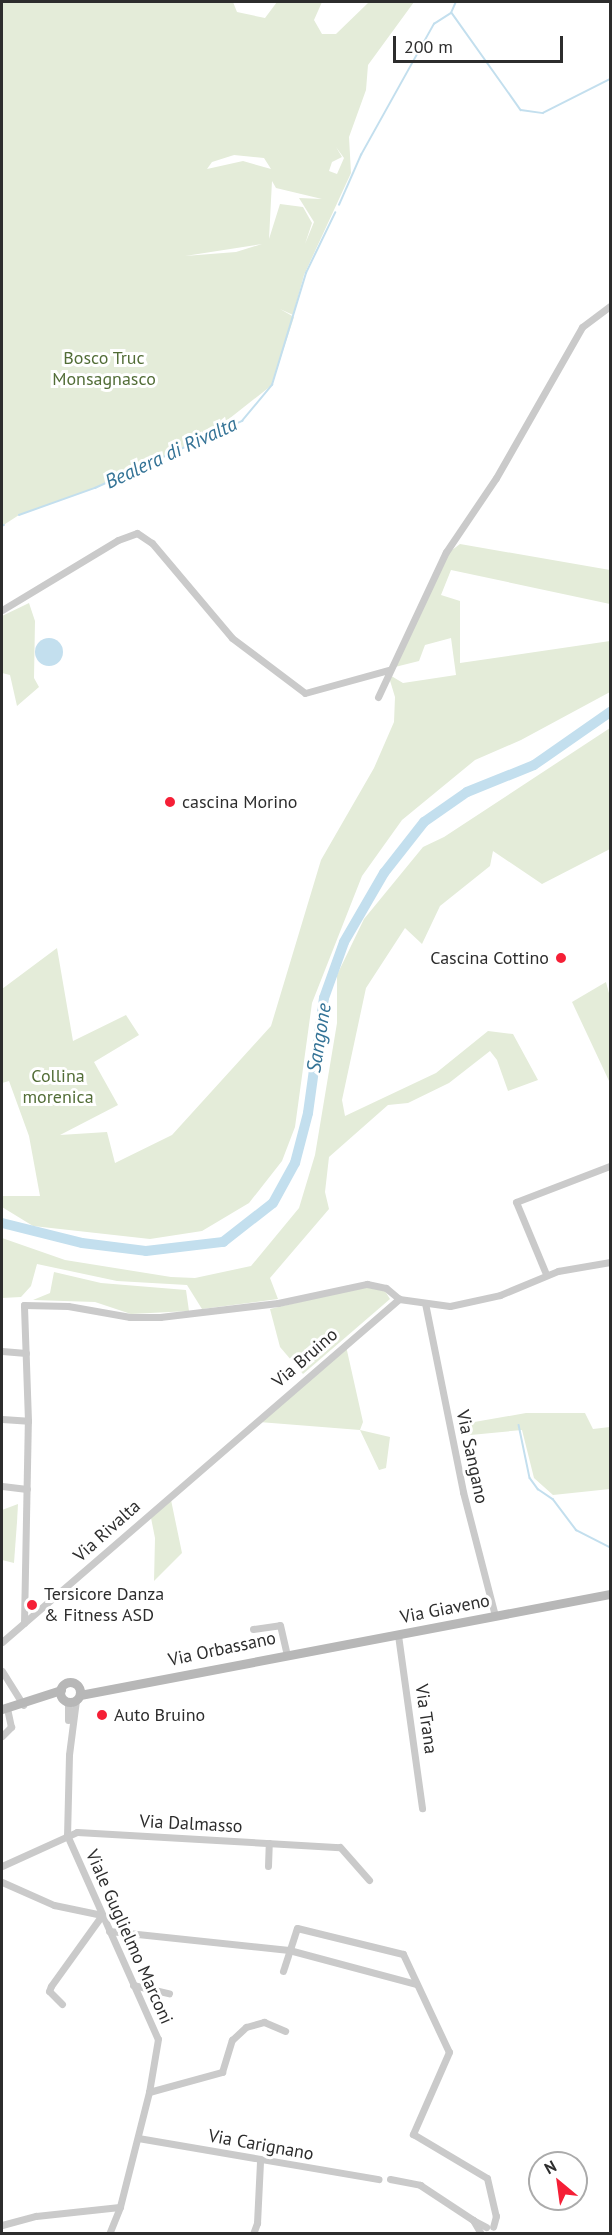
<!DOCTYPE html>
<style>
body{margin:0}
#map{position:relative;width:612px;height:2235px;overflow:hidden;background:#fff;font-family:"PT Sans",sans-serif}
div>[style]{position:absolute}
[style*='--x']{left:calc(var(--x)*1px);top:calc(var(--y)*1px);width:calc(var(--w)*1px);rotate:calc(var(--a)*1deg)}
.green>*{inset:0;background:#e4ecd9}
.water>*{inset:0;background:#c3dfee}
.round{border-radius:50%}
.stream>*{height:1.5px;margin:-0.75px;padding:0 0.75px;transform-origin:0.75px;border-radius:0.75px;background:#c3dfee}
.river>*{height:10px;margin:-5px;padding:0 5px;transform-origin:5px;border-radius:5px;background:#c3dfee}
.minor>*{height:7px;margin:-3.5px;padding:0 3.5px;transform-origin:3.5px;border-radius:3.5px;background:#cacaca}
.secondary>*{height:9px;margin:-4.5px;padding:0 4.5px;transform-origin:4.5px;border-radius:4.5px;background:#b7b7b7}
.secondary>.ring{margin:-4.5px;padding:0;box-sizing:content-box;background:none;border:9px solid #b7b7b7;border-radius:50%}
.dots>*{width:16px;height:16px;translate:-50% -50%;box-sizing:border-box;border:3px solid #fff;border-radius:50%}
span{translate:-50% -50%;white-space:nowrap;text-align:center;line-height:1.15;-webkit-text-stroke:6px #fff;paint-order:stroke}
.park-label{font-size:18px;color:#526d37}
.poi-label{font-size:18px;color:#2d2d2d}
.left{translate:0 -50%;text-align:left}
.right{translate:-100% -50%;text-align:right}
.street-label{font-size:18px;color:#2d2d2d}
.water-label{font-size:20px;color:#347396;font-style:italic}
.frame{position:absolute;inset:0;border:3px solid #2d2d2d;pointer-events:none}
.north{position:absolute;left:528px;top:2151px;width:60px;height:60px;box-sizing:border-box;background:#fff;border:2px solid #ababab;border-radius:50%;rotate:331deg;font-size:16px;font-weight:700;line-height:24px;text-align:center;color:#2d2d2d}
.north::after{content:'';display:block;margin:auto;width:21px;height:27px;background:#f51f36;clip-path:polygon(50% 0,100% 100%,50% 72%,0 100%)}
.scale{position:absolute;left:393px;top:36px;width:170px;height:27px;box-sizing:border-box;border:3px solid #2d2d2d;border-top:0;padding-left:8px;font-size:18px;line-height:21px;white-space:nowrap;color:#2d2d2d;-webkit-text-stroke:4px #fff;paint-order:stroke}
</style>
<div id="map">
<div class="green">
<div style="clip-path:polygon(evenodd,2px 2px,233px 2px,237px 12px,265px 18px,277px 2px,322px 2px,314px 20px,322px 34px,336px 34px,369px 2px,414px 2px,368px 65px,366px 90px,349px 137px,351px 173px,304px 275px,293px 315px,280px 309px,294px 317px,272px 385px,201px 441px,95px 488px,19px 515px,2px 526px,2px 2px,336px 147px,344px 158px,337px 174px,329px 171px,332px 162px,342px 157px,336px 147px,2px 2px,234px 155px,264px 158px,271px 169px,243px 161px,207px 169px,212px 162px,234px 155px,2px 2px,272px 181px,276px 188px,322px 199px,299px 198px,314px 222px,305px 244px,312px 223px,303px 207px,280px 204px,269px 239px,272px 181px,2px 2px,262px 244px,236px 252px,185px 256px,262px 244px)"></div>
<div style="clip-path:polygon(460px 544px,610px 570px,610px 604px,451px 570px,441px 595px,460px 601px,460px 663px,610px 641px,610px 692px,521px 740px,475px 760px,402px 820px,362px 876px,312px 1003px,295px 1127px,282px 1161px,249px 1203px,202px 1231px,150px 1239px,33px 1226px,2px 1207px,2px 1196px,40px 1196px,29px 1136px,9px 1081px,2px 1083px,2px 989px,57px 948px,73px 1041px,126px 1015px,139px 1035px,94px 1062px,118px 1105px,60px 1135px,107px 1132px,115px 1163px,172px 1135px,271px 1026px,321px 860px,374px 768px,394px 722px,395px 697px,388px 674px,403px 683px,456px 675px,451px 638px,425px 645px,419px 661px,395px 667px,448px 553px)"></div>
<div style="clip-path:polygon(29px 603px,35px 621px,34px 678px,39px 687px,17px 706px,10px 675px,2px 673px,2px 616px)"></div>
<div style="clip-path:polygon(610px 728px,610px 849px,542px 884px,493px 851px,490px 866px,440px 906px,422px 944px,405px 928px,366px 988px,342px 1100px,345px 1116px,436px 1073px,488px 1031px,513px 1034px,538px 1080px,508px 1091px,497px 1060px,490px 1051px,449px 1083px,408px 1103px,388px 1105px,329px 1157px,325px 1192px,329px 1209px,270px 1278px,278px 1299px,202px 1309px,187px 1285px,117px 1281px,37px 1264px,31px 1286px,21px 1297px,2px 1298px,2px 1238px,65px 1260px,171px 1277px,195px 1278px,251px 1266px,299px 1208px,315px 1155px,337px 1023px,337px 975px,364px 919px,423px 847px,444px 837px)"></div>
<div style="clip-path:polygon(606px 982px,610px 997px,610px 1083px,572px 1002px)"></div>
<div style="clip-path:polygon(54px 1272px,101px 1283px,186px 1290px,189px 1311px,131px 1314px,95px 1302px,33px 1300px,50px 1293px)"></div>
<div style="clip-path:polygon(367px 1286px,385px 1291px,390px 1299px,303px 1374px,280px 1347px,270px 1309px)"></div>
<div style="clip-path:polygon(346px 1346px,363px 1422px,360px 1430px,390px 1437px,386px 1468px,379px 1470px,360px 1430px,259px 1422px)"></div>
<div style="clip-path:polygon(526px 1413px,585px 1413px,593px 1429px,610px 1427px,610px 1489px,553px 1495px,534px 1478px,522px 1430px,460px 1436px,457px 1425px)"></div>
<div style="clip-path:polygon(171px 1500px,182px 1553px,154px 1581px,155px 1538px,151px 1518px)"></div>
<div style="clip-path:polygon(18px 1504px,17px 1522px,14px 1563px,2px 1560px,2px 1510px)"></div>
</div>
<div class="water">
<div class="round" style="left:35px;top:638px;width:28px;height:28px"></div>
</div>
<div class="stream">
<div style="--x:452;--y:13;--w:119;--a:54.6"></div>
<div style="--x:521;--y:110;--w:22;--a:8"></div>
<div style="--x:543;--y:113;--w:75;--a:-26.9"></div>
<div style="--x:339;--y:205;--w:55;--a:-66.3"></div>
<div style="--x:361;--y:155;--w:150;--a:-60.9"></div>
<div style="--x:434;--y:24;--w:20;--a:-33"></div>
<div style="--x:451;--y:13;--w:12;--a:-66"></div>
<div style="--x:19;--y:515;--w:81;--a:-19.6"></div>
<div style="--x:95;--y:488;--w:162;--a:-24.5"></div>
<div style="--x:242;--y:421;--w:47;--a:-50.2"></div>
<div style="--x:272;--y:385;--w:117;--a:-73.1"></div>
<div style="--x:306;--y:273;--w:67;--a:-64.2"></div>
<div style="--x:2;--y:526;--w:2;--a:-27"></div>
<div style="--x:519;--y:1425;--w:54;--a:78.3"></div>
<div style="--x:530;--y:1478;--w:14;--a:54"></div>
<div style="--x:538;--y:1489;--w:18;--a:34"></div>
<div style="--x:553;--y:1499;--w:39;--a:53"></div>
<div style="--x:576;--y:1530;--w:38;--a:27"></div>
</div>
<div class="river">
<div style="--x:2;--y:1223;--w:82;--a:14"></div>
<div style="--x:82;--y:1243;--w:64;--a:7.1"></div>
<div style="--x:146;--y:1251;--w:78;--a:-6.7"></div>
<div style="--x:223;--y:1242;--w:63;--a:-38"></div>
<div style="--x:273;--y:1203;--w:46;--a:-61.2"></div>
<div style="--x:295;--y:1163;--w:52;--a:-75.4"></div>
<div style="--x:308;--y:1113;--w:116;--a:-82.1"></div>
<div style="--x:324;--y:998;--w:59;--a:-70.3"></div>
<div style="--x:344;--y:942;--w:80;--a:-59.9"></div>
<div style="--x:384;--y:873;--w:65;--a:-51.9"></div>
<div style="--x:424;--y:822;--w:52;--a:-34.9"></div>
<div style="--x:467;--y:792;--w:72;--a:-21.9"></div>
<div style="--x:534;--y:765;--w:93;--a:-34.9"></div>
</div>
<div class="minor">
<div style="--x:2;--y:610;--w:135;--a:-31.1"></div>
<div style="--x:118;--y:540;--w:20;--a:-20"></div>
<div style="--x:137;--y:533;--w:18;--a:34"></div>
<div style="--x:152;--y:543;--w:124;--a:49.9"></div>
<div style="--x:232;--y:638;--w:91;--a:37"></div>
<div style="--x:305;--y:693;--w:86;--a:-15.5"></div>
<div style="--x:378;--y:697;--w:160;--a:-64.9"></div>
<div style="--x:446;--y:552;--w:89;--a:-56"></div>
<div style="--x:496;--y:478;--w:174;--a:-60.3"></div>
<div style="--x:582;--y:327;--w:35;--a:-37"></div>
<div style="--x:546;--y:1274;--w:78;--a:-112.6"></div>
<div style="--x:516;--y:1202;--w:101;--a:-21"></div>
<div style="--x:425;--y:1303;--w:193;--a:78.6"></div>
<div style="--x:463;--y:1492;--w:128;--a:75.5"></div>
<div style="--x:2;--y:1351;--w:24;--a:5"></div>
<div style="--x:2;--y:1419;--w:26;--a:4"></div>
<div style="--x:2;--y:1486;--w:25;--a:7"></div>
<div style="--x:24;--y:1623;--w:202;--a:-88.9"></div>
<div style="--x:28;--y:1421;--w:116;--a:-92"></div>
<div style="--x:24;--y:1305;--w:44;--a:1.3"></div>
<div style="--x:68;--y:1306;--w:63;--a:10.1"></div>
<div style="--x:130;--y:1317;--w:30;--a:0"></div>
<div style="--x:160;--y:1317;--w:119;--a:-6.8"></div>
<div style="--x:278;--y:1303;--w:91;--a:-12.1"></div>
<div style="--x:367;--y:1284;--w:19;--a:12"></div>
<div style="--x:386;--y:1288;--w:17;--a:40"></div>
<div style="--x:399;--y:1299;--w:51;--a:7.8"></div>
<div style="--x:450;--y:1306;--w:51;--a:-12.4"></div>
<div style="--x:500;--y:1295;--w:63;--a:-22.5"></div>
<div style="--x:558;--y:1271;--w:53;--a:-9.8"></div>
<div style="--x:253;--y:1629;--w:27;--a:-8"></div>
<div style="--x:280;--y:1625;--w:31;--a:77"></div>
<div style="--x:398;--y:1635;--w:175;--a:82.1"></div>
<div style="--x:2;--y:1642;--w:525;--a:-40.83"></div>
<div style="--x:2;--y:1671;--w:40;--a:58"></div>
<div style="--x:76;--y:1700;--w:55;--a:97.3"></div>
<div style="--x:69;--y:1755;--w:80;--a:91.4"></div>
<div style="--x:67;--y:1835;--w:223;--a:66"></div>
<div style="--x:158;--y:2039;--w:54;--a:99.6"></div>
<div style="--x:149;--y:2092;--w:119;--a:104.2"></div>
<div style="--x:120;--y:2207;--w:29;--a:112"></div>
<div style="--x:68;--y:1720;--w:18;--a:-90"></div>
<div style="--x:2;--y:1736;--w:13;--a:-45"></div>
<div style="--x:11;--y:1727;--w:19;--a:-102"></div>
<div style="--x:2;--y:1866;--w:82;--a:-24.4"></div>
<div style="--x:77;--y:1832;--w:263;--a:3.3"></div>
<div style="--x:340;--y:1847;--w:44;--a:48.7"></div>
<div style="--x:268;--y:1866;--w:23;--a:-88"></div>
<div style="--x:2;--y:1882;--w:57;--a:23.9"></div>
<div style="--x:54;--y:1905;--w:49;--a:11.8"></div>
<div style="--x:109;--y:1931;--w:181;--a:6"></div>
<div style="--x:289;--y:1950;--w:131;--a:15"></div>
<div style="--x:283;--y:1971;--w:45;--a:-72"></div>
<div style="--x:297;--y:1928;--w:109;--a:13.8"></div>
<div style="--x:403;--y:1954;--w:108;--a:64.9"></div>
<div style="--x:449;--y:2052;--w:90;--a:113.7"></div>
<div style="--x:413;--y:2134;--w:86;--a:30.7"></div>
<div style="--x:487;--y:2178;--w:39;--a:77"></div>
<div style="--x:496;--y:2216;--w:11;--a:105"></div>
<div style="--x:133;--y:1985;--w:37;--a:13"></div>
<div style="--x:62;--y:2004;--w:18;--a:-135"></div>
<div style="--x:49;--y:1991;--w:5;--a:-68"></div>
<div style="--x:51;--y:1986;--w:87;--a:-54.3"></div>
<div style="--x:149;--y:2092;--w:76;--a:-15.3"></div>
<div style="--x:222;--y:2072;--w:34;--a:-73"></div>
<div style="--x:232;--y:2040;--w:19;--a:-43"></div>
<div style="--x:246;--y:2027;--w:19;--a:-16"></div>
<div style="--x:264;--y:2022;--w:23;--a:23"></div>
<div style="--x:138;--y:2138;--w:244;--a:9.7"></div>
<div style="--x:390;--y:2179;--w:31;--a:11"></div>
<div style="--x:420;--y:2185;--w:64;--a:33.4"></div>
<div style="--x:2;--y:2225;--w:35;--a:-15"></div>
<div style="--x:36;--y:2216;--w:84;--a:-6.1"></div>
<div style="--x:480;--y:2232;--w:14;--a:-120"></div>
<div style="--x:473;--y:2220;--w:15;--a:28"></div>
<div style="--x:253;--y:2234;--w:12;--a:-70"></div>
<div style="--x:257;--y:2223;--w:62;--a:-87.2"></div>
</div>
<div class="secondary">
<div class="ring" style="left:60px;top:1682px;width:11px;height:11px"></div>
<div style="--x:80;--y:1695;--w:540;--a:-10.79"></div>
<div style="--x:2;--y:1709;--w:62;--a:-17.9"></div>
</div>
<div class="dots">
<div style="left:170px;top:802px;background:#f51f36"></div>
<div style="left:561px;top:958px;background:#f51f36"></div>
<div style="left:32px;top:1605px;background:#f51f36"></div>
<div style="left:102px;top:1715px;background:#f51f36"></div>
</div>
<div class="park-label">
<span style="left:104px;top:369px">Bosco Truc<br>Monsagnasco</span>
<span style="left:58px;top:1087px">Collina<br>morenica</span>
</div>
<div class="poi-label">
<span class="left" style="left:182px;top:802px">cascina Morino</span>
<span class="right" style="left:549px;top:958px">Cascina Cottino</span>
<span class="left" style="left:44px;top:1605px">Tersicore Danza<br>&amp; Fitness ASD</span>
<span class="left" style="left:114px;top:1715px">Auto Bruino</span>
</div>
<div class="street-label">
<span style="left:305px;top:1358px;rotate:-41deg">Via Bruino</span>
<span style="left:472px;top:1457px;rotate:78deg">Via Sangano</span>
<span style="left:107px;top:1531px;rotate:-42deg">Via Rivalta</span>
<span style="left:445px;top:1609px;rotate:-11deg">Via Giaveno</span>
<span style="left:222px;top:1649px;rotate:-12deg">Via Orbassano</span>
<span style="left:426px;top:1719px;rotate:82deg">Via Trana</span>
<span style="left:191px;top:1824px;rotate:3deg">Via Dalmasso</span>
<span style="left:129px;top:1937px;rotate:66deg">Viale Guglielmo Marconi</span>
<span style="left:261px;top:2145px;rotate:10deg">Via Carignano</span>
</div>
<div class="water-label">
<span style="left:171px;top:453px;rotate:-25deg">Bealera di Rivalta</span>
<span style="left:319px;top:1038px;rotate:-81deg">Sangone</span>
</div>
<div class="frame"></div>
<div class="north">N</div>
<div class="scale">200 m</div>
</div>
